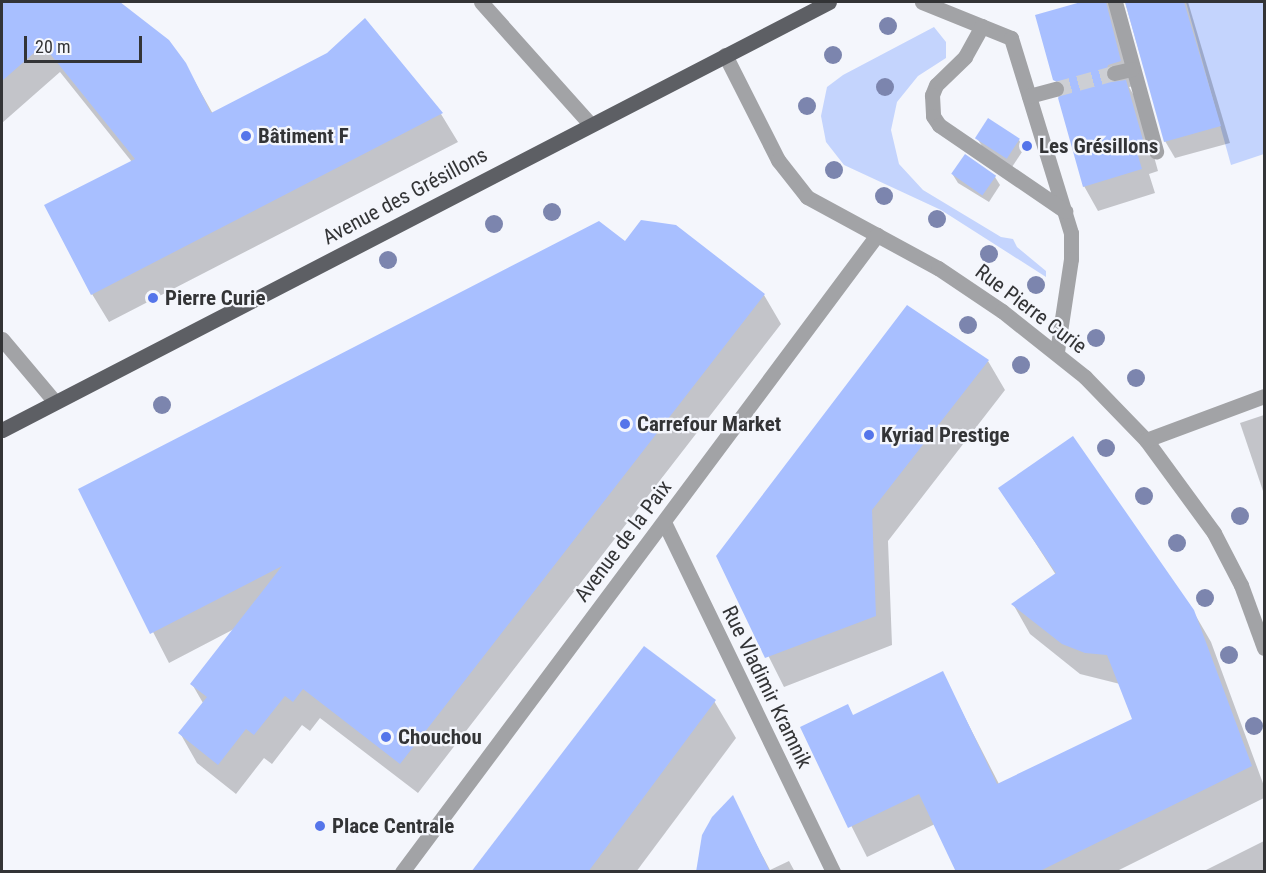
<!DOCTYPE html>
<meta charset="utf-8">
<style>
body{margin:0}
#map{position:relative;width:1266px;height:873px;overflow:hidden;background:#f4f6fc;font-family:"Roboto Condensed",sans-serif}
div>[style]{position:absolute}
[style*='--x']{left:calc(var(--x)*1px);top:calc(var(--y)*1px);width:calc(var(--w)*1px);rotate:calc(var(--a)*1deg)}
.green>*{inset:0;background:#c4d4fd}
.shadow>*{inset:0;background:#0003}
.building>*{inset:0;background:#a8bfff;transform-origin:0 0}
.minor-tunnel>*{height:15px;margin-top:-7.5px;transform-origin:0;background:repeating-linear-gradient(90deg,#cdcfd4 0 15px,transparent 0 23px)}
.minor>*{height:15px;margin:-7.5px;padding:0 7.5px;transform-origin:7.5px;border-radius:7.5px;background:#a2a3a6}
.major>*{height:15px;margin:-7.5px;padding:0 7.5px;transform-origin:7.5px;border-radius:7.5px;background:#5d5f64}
.trees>*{width:18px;height:18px;margin:-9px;border-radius:50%;background:#7c85ae}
.dots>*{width:16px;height:16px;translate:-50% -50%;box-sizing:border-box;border:3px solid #f4f6fc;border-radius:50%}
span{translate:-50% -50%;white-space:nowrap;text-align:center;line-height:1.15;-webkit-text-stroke:4.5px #f4f6fc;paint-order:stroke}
.poi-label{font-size:21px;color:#333436;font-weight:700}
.left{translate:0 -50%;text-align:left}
.street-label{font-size:21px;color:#333436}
.frame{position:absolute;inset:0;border:3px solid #333436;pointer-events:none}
.scale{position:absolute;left:24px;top:36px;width:118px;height:27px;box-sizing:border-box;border:3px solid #333436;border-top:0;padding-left:8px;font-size:18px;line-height:21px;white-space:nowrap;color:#333436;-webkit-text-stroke:4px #f4f6fc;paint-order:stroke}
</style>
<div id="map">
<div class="green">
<div style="clip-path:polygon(1186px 2px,1264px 2px,1264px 154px,1231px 165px)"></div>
<div style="clip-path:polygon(934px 27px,946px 42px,946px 58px,918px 76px,897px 102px,891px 130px,899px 164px,923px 190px,1001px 237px,1013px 239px,1017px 247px,1046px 271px,1046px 277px,941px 210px,844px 165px,826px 142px,821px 116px,827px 87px,843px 75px)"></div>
</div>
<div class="shadow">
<div style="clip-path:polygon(2px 2px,118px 2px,168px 41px,185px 64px,213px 114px,328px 54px,365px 21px,441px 114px,458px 142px,109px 322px,92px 294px,132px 162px,60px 72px,2px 123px)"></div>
<div style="clip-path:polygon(1096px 2px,1108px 2px,1120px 23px,1134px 86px,1129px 87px,1140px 106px,1158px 171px,1149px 174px,1155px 193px,1098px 211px,1084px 186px,1063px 93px,1055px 79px,1037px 16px)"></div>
<div style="clip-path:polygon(1125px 2px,1188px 2px,1230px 143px,1175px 158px,1165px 141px)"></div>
<div style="clip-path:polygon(977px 138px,1019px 140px,1024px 149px,1012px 167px,982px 146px)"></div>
<div style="clip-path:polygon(953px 175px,995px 177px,1000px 185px,989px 202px,958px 183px)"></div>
<div style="clip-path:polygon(625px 243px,764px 295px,781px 324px,418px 793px,320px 718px,310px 731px,302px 725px,272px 764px,264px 758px,236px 794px,197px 763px,180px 733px,203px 703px,192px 684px,236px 628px,169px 663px,80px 490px)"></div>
<div style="clip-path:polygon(988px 361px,1005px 390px,888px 541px,892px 645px,784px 687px,718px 556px)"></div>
<div style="clip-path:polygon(1264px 415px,1264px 494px,1240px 423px)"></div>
<div style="clip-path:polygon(1000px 488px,1193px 611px,1211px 642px,1264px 786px,1264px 798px,1115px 872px,958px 872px,935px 824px,867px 857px,802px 728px,853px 716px,942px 673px,999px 784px,1134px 719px,1120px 684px,1080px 674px,1030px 634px,1013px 604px,1056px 575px)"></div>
<div style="clip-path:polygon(714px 701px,736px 738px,636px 872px,474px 872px)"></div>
<div style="clip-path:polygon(732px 798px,770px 870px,789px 861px,795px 872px,698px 872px)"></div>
<div style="clip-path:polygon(1264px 841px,1264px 872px,1202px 872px)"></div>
</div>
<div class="building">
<div style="clip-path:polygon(2px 2px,120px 2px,169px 40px,186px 63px,211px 113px,327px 53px,365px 18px,443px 113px,91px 295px,44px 205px,135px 159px,43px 45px,2px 81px)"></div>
<div style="clip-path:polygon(1081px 2px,1106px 2px,1121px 61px,1108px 65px,1105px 76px,1112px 82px,1126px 80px,1145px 147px,1136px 149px,1142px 169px,1083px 187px,1058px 98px,1065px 86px,1053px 80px,1035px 15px)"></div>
<div style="clip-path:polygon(1125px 2px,1184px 2px,1221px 126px,1164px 142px)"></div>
<div style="left:988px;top:118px;width:38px;height:24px;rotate:33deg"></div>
<div style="left:965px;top:154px;width:38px;height:24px;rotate:35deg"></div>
<div style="clip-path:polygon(641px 220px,676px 225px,765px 294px,400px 764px,303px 689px,293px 702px,285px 696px,254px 735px,246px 729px,218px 765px,178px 733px,207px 697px,190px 684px,282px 566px,150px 634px,78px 489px,599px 221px,625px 241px)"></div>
<div style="clip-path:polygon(907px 305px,989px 360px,872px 510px,876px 616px,765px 658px,716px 556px)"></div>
<div style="clip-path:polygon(1073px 436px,1194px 610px,1252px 766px,1038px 872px,956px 872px,919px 794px,848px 828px,800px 727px,848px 704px,853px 715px,943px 671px,997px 784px,1132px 719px,1107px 655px,1085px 653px,1062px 644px,1011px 604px,1056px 573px,998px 488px)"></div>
<div style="clip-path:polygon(644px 646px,716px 700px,588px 872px,471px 872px)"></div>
<div style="clip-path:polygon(733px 795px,770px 872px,696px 872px,702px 835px,712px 817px)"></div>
</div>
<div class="minor-tunnel">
<div style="--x:1056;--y:89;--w:60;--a:-15.4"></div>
</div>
<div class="minor">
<div style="--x:481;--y:2;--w:164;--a:48.2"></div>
<div style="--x:922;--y:2;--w:96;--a:22"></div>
<div style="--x:1011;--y:38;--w:204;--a:72.9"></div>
<div style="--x:1071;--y:233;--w:26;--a:90"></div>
<div style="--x:1071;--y:259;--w:94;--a:98.6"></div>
<div style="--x:1115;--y:2;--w:155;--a:74.6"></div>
<div style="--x:982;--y:26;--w:35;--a:119"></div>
<div style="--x:965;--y:57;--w:40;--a:136"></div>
<div style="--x:936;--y:85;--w:11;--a:112"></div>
<div style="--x:932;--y:95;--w:21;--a:87"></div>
<div style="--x:933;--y:116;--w:11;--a:56"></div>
<div style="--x:939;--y:125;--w:153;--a:34.3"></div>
<div style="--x:725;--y:55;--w:118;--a:63.2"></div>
<div style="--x:778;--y:160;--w:47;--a:51.9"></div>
<div style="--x:807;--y:197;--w:149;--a:28.5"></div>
<div style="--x:938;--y:268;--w:77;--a:33.9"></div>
<div style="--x:1002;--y:311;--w:106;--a:38.5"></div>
<div style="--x:1085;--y:377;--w:88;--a:45.9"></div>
<div style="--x:1146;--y:440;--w:115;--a:53.8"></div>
<div style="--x:1214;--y:533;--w:59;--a:62.6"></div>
<div style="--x:1241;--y:585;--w:67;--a:69.9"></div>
<div style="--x:1114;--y:73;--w:18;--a:-13"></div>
<div style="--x:1029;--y:96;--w:28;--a:-15"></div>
<div style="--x:2;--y:339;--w:82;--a:49.9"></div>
<div style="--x:1146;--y:440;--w:126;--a:-20.4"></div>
<div style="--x:664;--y:522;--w:389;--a:64.2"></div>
<div style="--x:402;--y:872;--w:795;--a:-53.29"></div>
</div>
<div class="major">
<div style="--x:2;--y:430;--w:931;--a:-27.36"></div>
</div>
<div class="trees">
<div style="left:888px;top:26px"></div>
<div style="left:833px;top:55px"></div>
<div style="left:885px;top:87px"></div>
<div style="left:807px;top:106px"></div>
<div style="left:834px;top:170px"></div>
<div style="left:884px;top:196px"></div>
<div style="left:552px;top:212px"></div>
<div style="left:937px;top:219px"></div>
<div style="left:494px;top:224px"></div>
<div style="left:989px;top:254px"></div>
<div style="left:388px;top:260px"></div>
<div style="left:1036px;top:285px"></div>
<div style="left:968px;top:325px"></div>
<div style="left:1096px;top:338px"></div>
<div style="left:1021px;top:365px"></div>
<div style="left:1136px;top:378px"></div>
<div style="left:162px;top:405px"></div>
<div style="left:1106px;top:448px"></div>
<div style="left:1144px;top:496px"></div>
<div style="left:1240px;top:516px"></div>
<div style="left:1177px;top:543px"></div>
<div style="left:1205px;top:598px"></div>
<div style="left:1229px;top:655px"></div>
<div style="left:1254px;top:726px"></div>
</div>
<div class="dots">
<div style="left:246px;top:136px;background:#5575ea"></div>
<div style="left:1027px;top:146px;background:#5575ea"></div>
<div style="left:153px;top:298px;background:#5575ea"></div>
<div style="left:625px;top:424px;background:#5575ea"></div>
<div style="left:869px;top:435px;background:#5575ea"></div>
<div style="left:386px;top:737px;background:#5575ea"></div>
<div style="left:320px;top:826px;background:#5575ea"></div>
</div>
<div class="poi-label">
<span class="left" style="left:258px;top:136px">Bâtiment F</span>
<span class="left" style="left:1039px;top:146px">Les Grésillons</span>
<span class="left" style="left:165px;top:298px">Pierre Curie</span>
<span class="left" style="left:637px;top:424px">Carrefour Market</span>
<span class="left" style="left:881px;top:435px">Kyriad Prestige</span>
<span class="left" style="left:398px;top:737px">Chouchou</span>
<span class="left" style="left:332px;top:826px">Place Centrale</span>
</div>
<div class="street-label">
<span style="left:405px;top:196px;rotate:-28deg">Avenue des Grésillons</span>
<span style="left:1031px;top:309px;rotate:37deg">Rue Pierre Curie</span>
<span style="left:623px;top:541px;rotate:-53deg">Avenue de la Paix</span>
<span style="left:767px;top:687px;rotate:64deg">Rue Vladimir Kramnik</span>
</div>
<div class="frame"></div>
<div class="scale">20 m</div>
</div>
